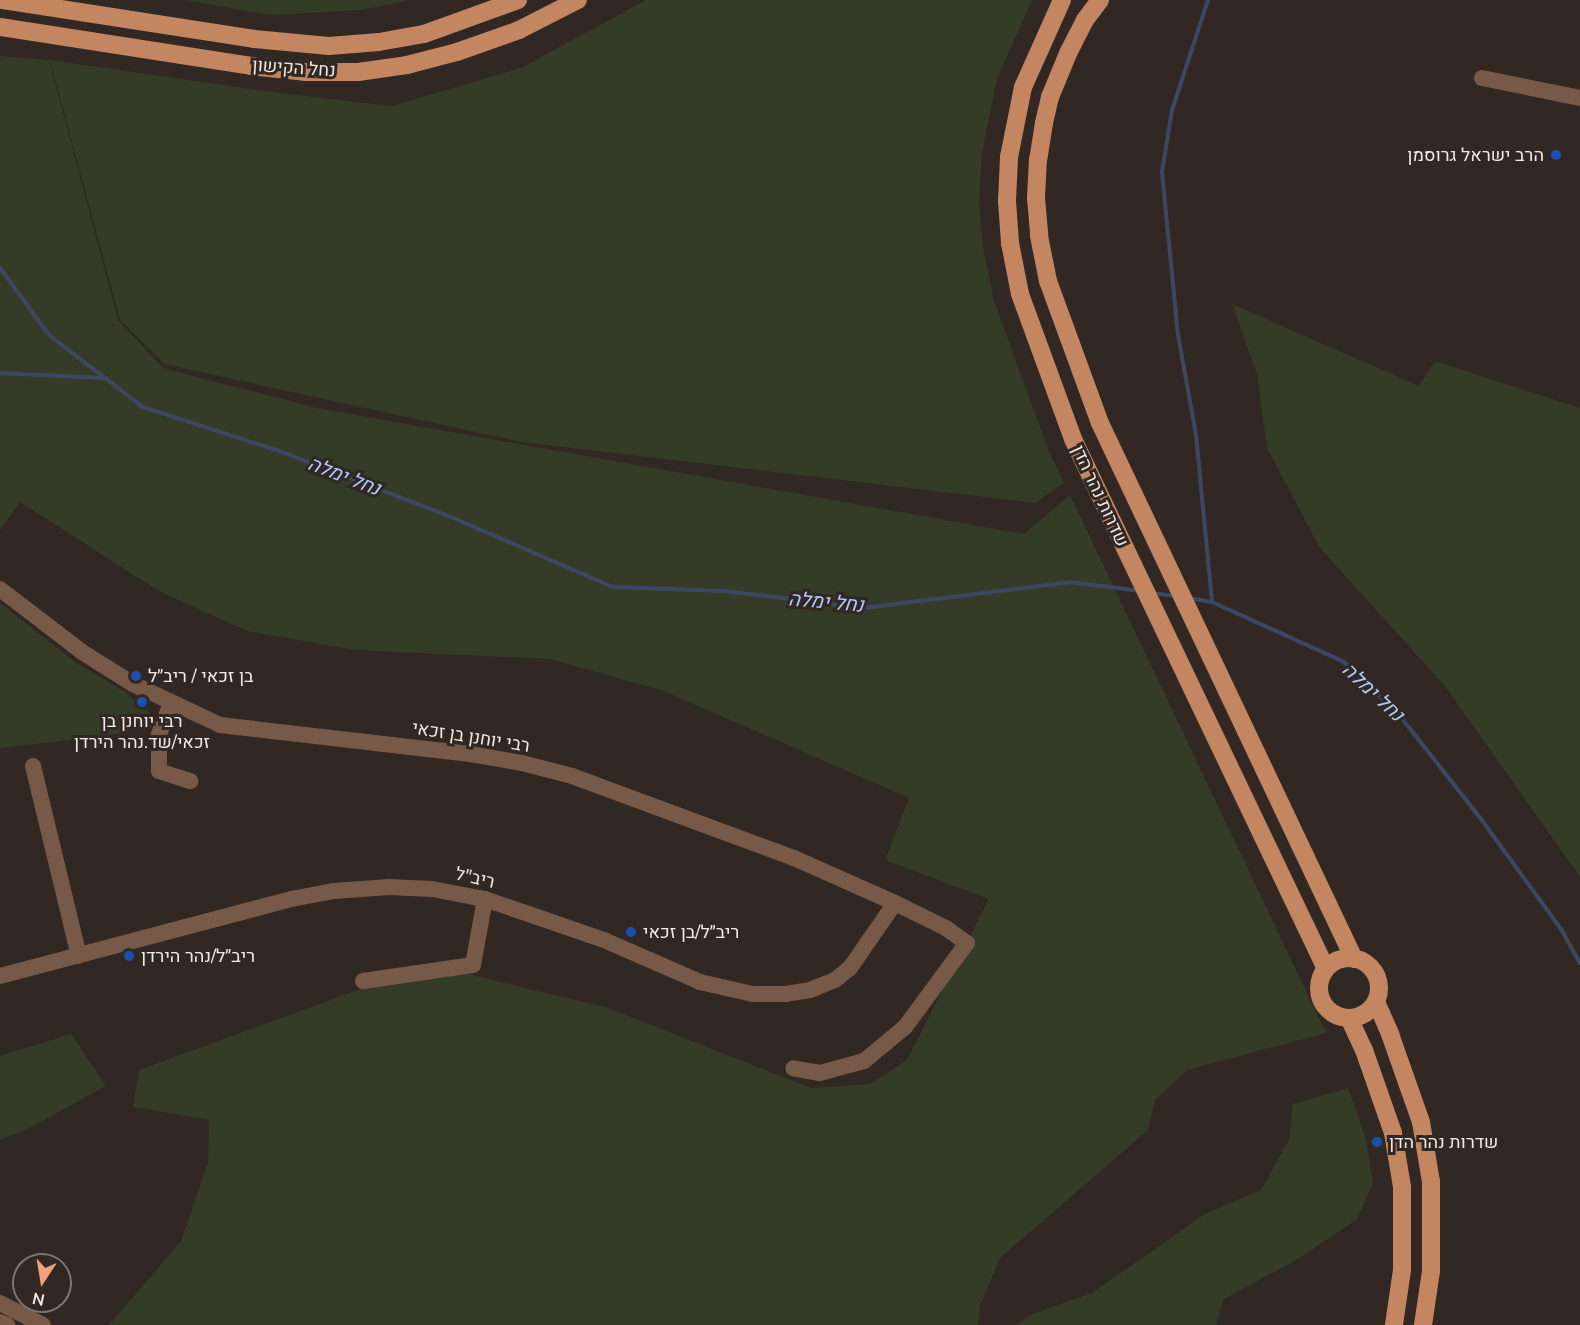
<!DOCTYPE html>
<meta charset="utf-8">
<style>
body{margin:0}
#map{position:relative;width:1580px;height:1325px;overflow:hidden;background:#322823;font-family:"Nunito Sans",Heebo,sans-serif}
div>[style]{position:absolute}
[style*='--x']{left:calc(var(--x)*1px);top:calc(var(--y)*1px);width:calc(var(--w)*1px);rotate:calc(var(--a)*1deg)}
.green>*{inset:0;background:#343b27}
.stream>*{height:4px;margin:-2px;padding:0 2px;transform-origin:2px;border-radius:2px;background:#3c4863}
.minor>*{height:16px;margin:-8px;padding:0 8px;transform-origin:8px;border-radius:8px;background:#775947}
.major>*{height:18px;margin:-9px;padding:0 9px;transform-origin:9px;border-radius:9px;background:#c38660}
.major>.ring{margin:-9px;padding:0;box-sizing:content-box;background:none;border:18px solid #c38660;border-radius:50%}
.dots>*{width:16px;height:16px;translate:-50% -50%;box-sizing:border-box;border:3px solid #322823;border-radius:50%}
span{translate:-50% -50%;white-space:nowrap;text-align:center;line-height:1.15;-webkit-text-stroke:6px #322823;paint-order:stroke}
.street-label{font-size:18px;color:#efe8e5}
.poi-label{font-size:18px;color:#efe8e5}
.right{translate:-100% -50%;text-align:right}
.left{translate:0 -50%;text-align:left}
.water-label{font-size:20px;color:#b1cafe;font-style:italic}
.north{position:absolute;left:12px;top:1253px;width:60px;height:60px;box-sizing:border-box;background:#322823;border:2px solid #7e7571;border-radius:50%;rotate:192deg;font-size:16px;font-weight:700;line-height:24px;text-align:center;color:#efe8e5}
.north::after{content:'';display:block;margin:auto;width:21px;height:27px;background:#f1a17b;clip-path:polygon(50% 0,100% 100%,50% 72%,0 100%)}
</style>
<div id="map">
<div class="green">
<div style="clip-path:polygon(185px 0,411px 0,361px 10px,270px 15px)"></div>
<div style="clip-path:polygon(646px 0,1032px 0,997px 79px,982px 153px,979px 201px,983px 247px,994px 301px,1048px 449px,1064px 483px,1035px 503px,521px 442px,164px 364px,120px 320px,50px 60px,279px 93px,392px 106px,521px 68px)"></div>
<div style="clip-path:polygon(0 56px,49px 60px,118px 320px,163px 368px,317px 408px,1024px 534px,1070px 495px,1326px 1033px,1187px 1070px,1155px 1100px,1148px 1130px,1000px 1258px,980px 1306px,978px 1325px,109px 1325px,181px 1241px,208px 1163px,209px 1120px,133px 1107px,139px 1070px,385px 980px,448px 969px,608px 1008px,811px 1088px,870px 1084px,907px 1060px,989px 899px,885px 860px,909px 798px,664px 691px,550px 659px,355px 650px,247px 631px,159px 591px,20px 502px,0 530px)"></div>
<div style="clip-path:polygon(1232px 304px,1419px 386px,1435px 361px,1580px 408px,1580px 877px,1445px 686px,1320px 548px,1267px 448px,1257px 374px)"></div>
<div style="clip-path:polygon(0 603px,75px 662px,125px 692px,163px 724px,104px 736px,0 748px)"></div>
<div style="clip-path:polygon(71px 1034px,106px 1086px,31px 1127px,0 1140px,0 1056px)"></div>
<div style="clip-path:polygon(1348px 1088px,1366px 1139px,1373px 1183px,1357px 1219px,1300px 1258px,1224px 1299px,1216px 1325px,1016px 1325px,1032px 1314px,1092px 1293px,1205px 1214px,1261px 1190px,1289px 1140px,1293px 1104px)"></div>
</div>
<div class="stream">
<div style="--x:1208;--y:0;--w:116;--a:108.1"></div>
<div style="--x:1172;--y:110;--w:63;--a:99.2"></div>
<div style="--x:1162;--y:172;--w:164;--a:84.4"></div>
<div style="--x:1178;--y:335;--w:102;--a:79.8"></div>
<div style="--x:1196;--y:435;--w:167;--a:84.5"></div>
<div style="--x:0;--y:268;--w:83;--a:53.8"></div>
<div style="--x:49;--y:335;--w:118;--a:37.5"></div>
<div style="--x:143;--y:407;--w:146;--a:17.9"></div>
<div style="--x:282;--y:452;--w:181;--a:21"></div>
<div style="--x:451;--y:517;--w:176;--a:23.4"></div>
<div style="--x:613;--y:587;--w:112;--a:2"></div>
<div style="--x:725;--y:591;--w:139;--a:7"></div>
<div style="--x:863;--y:608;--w:210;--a:-7.1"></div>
<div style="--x:1071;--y:582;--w:70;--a:7.4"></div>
<div style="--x:0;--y:373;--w:104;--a:2.8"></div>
<div style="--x:1153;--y:593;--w:22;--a:8"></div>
<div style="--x:1189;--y:598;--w:23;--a:10"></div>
<div style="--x:1212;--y:602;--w:145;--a:24.4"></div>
<div style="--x:1344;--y:662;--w:78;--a:44"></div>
<div style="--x:1400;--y:716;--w:131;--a:51.8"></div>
<div style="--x:1481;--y:819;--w:136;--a:54"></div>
<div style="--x:1561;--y:929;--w:39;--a:61"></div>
</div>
<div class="minor">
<div style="--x:1482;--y:78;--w:100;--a:11.5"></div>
<div style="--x:0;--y:589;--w:103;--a:37.5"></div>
<div style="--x:82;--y:652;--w:60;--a:32.1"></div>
<div style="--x:133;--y:684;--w:96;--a:25.2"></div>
<div style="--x:220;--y:725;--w:252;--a:6.6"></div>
<div style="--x:470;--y:754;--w:53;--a:9.8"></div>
<div style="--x:522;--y:763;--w:52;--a:14.6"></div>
<div style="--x:572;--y:776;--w:237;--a:20.3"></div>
<div style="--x:794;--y:858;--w:111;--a:24"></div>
<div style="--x:895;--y:903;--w:57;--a:26.1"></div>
<div style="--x:946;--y:928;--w:26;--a:36"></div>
<div style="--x:967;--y:943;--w:104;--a:126.4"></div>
<div style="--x:905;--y:1027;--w:53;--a:140.3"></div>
<div style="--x:864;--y:1061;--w:46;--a:164.7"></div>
<div style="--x:820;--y:1073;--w:27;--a:-170"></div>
<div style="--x:171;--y:703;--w:33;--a:111"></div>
<div style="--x:159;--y:734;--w:37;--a:90"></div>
<div style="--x:159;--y:771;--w:33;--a:18"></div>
<div style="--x:33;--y:766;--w:195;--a:76.4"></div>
<div style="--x:0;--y:976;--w:301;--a:-14.8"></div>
<div style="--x:291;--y:899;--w:44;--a:-10.5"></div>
<div style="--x:334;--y:891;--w:55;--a:-4.2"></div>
<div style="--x:389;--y:887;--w:43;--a:2.7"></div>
<div style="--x:432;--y:889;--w:54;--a:10.7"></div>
<div style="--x:485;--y:899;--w:126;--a:19"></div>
<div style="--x:604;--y:940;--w:105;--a:23.6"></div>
<div style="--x:700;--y:982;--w:54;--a:12.8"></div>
<div style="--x:753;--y:994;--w:32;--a:0"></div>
<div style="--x:785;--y:994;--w:25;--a:-9"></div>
<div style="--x:810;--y:990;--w:27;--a:-22"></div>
<div style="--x:835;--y:980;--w:19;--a:-39"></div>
<div style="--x:850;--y:968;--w:79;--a:-55.3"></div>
<div style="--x:363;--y:981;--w:111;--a:-8.3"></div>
<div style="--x:473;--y:965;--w:67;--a:-79.7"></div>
<div style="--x:0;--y:1303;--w:48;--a:27.1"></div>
<div style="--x:0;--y:1322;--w:8;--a:23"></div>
</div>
<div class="major">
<div style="--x:3;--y:0;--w:254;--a:8.8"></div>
<div style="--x:254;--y:39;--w:75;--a:5.3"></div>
<div style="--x:329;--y:46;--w:50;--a:-4.6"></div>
<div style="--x:379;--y:42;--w:46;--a:-10.1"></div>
<div style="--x:424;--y:34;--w:100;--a:-19.9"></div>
<div style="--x:1062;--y:0;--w:95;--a:114.1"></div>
<div style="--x:1023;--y:87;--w:71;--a:101.3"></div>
<div style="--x:1009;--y:157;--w:44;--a:92.6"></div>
<div style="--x:1007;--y:201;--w:42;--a:85.9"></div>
<div style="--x:1010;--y:243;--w:52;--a:78.9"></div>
<div style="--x:1020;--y:294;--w:154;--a:69.9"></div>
<div style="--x:1073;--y:439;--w:587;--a:64.48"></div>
<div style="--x:1100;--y:0;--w:25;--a:127"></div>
<div style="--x:1085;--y:20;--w:35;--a:117"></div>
<div style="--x:1069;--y:51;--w:50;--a:112.4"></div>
<div style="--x:1050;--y:97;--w:27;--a:103"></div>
<div style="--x:1044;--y:123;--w:36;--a:99"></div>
<div style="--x:1038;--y:159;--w:39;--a:93"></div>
<div style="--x:1036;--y:198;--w:38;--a:85"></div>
<div style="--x:1039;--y:236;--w:46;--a:78.7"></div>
<div style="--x:1048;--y:281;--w:151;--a:69.9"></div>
<div style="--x:1100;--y:423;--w:593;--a:64.64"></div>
<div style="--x:0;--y:27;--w:254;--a:8.8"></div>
<div style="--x:251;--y:66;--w:54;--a:6.3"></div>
<div style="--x:305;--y:72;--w:53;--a:0"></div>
<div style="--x:358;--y:72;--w:49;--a:-8.1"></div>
<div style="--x:407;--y:65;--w:52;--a:-14.6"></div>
<div style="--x:457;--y:52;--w:66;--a:-19.5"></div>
<div style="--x:519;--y:30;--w:66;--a:-27"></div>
<div class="ring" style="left:1319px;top:958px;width:42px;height:42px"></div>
<div style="--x:1376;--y:1002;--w:35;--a:66"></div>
<div style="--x:1390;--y:1034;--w:93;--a:70.6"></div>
<div style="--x:1421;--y:1122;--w:61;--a:80.5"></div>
<div style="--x:1431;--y:1182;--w:89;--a:90"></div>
<div style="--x:1431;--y:1271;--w:55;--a:98.4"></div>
<div style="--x:1349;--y:1018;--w:35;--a:65"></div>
<div style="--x:1364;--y:1050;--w:88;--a:70.7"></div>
<div style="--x:1393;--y:1133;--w:55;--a:80.5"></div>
<div style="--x:1402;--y:1187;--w:83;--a:90"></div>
<div style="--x:1402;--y:1270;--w:56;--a:98.3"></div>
</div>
<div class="dots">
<div style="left:1556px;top:155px;background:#1a4fb4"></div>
<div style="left:136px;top:676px;background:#1a4fb4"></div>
<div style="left:142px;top:702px;background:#1a4fb4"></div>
<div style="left:631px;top:932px;background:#1a4fb4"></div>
<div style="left:129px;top:956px;background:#1a4fb4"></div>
<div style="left:1377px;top:1142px;background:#1a4fb4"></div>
</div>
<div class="street-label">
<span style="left:294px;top:68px;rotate:4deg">נחל הקישון</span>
<span style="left:1100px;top:496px;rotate:65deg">שדרות נהר הדן</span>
<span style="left:471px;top:737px;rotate:9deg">רבי יוחנן בן זכאי</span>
<span style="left:475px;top:878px;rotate:13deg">ריב"ל</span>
</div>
<div class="poi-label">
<span class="right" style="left:1544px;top:155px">הרב ישראל גרוסמן</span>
<span class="left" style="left:148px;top:676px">בן זכאי / ריב״ל</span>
<span style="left:142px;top:732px">רבי יוחנן בן<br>זכאי/שד.נהר הירדן</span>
<span class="left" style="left:643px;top:932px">ריב״ל/בן זכאי</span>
<span class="left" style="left:141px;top:956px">ריב״ל/נהר הירדן</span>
<span class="left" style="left:1389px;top:1142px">שדרות נהר הדן</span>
</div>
<div class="water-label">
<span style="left:344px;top:476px;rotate:21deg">נחל ימלה</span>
<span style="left:826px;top:602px;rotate:5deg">נחל ימלה</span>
<span style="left:1373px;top:692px;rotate:43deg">נחל ימלה</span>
</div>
<div class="north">N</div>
</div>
